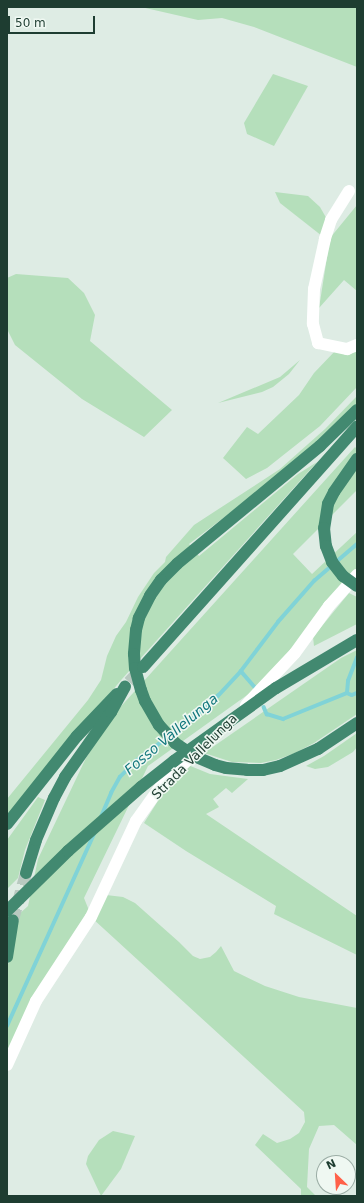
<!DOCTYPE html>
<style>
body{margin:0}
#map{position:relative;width:364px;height:1203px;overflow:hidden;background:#deece4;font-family:"DejaVu Sans",sans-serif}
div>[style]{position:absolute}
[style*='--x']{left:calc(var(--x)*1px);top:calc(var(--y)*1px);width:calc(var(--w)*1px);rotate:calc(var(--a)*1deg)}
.green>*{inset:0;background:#b5dfbb}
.stream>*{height:3.5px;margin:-1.75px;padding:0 1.75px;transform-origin:1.75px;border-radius:1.75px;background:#80d3d7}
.trunk-tunnel>*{height:12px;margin-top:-6px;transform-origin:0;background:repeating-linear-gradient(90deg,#b8c9c0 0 12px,transparent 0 18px)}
.minor>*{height:12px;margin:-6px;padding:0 6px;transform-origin:6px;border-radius:6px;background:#fff}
.tertiary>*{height:12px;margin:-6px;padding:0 6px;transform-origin:6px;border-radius:6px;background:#fff}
.trunk>*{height:12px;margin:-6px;padding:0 6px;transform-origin:6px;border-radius:6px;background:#428970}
span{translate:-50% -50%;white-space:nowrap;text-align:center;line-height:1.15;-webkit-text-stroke:3px #eff8f2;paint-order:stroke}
.street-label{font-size:13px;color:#1e3d31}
.water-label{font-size:14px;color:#13787e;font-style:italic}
.frame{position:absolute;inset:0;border:8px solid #1e3d31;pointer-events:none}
.north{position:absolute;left:316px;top:1155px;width:40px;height:40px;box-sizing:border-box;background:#eff8f2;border:1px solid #9bada5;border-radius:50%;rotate:335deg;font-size:11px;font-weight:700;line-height:16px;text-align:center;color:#1e3d31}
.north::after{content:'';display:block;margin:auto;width:14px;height:18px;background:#ff6149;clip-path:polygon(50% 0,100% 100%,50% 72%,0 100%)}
.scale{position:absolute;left:8px;top:16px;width:87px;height:18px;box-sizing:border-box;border:2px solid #1e3d31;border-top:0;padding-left:5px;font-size:12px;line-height:14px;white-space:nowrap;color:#1e3d31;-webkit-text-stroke:3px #eff8f2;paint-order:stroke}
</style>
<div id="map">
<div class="green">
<div style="clip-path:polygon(141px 7px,357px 7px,357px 67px,254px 27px,222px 18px,198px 20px)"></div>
<div style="clip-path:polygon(273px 74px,308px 86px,274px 146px,247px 134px,244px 123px)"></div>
<div style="clip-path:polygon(275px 192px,308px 196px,320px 207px,328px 221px,322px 236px,280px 203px)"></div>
<div style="clip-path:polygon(357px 205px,357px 291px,344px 280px,319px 308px,330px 238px)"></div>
<div style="clip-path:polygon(16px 274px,68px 278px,84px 293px,95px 315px,90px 341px,172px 410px,144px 437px,82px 399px,15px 345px,7px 329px,7px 278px)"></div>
<div style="clip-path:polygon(357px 346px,357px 387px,320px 426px,267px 468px,246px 479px,223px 458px,247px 427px,258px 434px,299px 395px,314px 373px,336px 350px)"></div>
<div style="clip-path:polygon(300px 360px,289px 374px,273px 387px,262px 392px,218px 403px,280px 377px)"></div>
<div style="clip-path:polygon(357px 396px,357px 404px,338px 425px,239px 506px,189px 544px,199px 556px,298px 474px,317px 462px,122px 679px,7px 816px,7px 799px,88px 700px,101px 680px,107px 656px,116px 636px,126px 622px,138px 597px,154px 573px,165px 562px,166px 557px,194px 525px,280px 469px,325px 429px)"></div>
<div style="clip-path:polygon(355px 447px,357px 449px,357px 490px,293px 554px,312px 574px,357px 532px,357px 572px,274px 676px,148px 766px,84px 898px,90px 913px,7px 1056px,7px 970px,17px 916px,28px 906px,38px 859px,86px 758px,115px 713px)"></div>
<div style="clip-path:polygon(349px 593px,357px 597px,357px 624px,314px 646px,313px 637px)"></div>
<div style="clip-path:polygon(357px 650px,357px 714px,314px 743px,295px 753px,276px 760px,261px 763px,232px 762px,204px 753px,341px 658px)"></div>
<div style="clip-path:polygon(357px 733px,357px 747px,353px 752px,328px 767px,315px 769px,306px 766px,324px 756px)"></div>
<div style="clip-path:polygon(188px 765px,210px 774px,248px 779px,232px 793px,226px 788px,213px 799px,219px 807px,206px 814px,357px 916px,357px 955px,274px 914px,276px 906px,186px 851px,144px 823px,163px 793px)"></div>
<div style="clip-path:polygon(38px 797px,45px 800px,25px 850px,18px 878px,7px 889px,7px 840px)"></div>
<div style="clip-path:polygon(106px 895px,123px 897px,135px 903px,179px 942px,193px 956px,200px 959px,210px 957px,216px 952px,221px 946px,234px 971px,265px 986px,299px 997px,357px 1008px,357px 1145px,334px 1125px,319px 1126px,309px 1149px,307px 1187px,316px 1196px,301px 1196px,301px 1189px,255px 1145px,263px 1134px,277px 1143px,290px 1139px,299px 1133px,305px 1122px,304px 1112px,92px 918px)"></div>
<div style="clip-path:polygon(113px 1131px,135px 1136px,121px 1169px,101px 1196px,86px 1164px,88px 1156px,99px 1140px)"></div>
</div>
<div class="stream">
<div style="--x:241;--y:671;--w:21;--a:49"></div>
<div style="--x:347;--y:693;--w:12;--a:-85"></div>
<div style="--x:348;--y:681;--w:25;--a:-69"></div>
<div style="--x:264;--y:707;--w:8;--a:67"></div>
<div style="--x:267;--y:714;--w:17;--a:17"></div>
<div style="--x:283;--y:719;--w:69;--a:-22.1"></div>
<div style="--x:347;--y:693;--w:5;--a:22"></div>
<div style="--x:352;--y:695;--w:5;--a:-22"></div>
<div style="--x:101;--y:817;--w:26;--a:-67"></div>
<div style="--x:111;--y:793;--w:18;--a:-61"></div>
<div style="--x:120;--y:777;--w:23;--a:-45"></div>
<div style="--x:136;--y:761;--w:72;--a:-36.6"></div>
<div style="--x:194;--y:718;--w:33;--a:-43"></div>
<div style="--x:218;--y:696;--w:34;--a:-47"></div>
<div style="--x:241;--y:671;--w:61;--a:-52.9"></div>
<div style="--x:278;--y:622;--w:55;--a:-48.7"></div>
<div style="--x:314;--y:581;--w:57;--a:-40.7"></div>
<div style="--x:7;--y:1026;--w:211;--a:-65.6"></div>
</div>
<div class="trunk-tunnel">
<div style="--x:129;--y:682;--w:19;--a:-47"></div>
<div style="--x:13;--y:920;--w:49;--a:-74.5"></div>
</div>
<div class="minor">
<div style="--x:349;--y:191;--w:34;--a:122"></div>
<div style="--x:331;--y:220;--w:20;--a:108"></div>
<div style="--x:325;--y:239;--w:51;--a:102.4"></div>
<div style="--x:314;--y:289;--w:35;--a:92"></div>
<div style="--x:313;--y:324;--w:20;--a:75"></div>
<div style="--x:318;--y:343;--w:30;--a:12"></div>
<div style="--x:347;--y:349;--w:11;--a:-22"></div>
</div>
<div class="tertiary">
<div style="--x:246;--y:705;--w:71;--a:-46.7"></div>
<div style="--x:295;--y:653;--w:58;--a:-54.1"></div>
<div style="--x:329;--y:606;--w:42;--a:-47.9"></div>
<div style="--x:7;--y:1065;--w:70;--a:-65.6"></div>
<div style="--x:36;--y:1001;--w:100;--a:-56.8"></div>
<div style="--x:91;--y:917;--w:106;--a:-64.9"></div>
<div style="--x:136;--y:821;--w:43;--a:-54.5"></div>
<div style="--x:161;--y:786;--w:53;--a:-44.2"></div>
</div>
<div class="trunk">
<div style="--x:357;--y:410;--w:52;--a:135.8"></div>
<div style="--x:320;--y:446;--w:185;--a:140.5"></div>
<div style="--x:177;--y:564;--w:23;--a:135"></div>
<div style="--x:161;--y:580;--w:19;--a:125"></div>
<div style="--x:150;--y:596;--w:25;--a:117"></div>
<div style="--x:139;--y:618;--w:12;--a:104"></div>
<div style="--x:136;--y:630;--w:24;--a:95"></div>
<div style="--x:134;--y:654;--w:14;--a:86"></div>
<div style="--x:135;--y:668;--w:23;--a:75"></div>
<div style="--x:141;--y:690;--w:12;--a:70"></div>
<div style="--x:145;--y:701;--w:28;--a:60"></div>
<div style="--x:159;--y:725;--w:24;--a:48"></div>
<div style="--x:175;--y:743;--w:23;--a:34"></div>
<div style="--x:194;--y:756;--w:23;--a:23"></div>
<div style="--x:215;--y:765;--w:11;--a:15"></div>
<div style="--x:226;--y:768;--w:21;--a:5"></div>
<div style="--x:247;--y:770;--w:16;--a:0"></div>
<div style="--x:263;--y:770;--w:17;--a:-13"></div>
<div style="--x:280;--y:766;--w:42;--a:-24.1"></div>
<div style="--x:318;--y:749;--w:47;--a:-33.7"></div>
<div style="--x:357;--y:459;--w:40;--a:124.9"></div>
<div style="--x:334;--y:492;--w:13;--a:117"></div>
<div style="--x:328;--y:504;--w:24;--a:99"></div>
<div style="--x:324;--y:528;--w:18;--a:84"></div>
<div style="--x:326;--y:546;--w:17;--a:69"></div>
<div style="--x:332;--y:562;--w:18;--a:52"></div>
<div style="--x:343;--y:576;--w:17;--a:36"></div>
<div style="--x:143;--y:667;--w:322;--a:-48.3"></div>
<div style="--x:7;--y:824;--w:112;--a:-51.5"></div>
<div style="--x:77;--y:736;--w:58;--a:-46.4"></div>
<div style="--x:26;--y:873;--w:34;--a:-73"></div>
<div style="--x:36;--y:840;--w:46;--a:-66.8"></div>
<div style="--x:54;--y:798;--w:24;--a:-62"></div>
<div style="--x:65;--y:777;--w:80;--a:-54.7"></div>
<div style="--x:111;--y:712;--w:29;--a:-61"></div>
<div style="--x:7;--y:911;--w:86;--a:-44.5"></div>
<div style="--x:68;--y:851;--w:97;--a:-41.2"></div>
<div style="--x:141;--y:787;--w:42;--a:-38.2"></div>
<div style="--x:174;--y:761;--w:125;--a:-35.6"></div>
<div style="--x:276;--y:688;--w:94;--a:-30.7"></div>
<div style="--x:7;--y:957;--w:37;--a:-81"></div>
</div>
<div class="street-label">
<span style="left:195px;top:757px;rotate:-45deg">Strada Vallelunga</span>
</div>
<div class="water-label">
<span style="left:171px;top:734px;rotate:-40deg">Fosso Vallelunga</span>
</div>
<div class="frame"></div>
<div class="north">N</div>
<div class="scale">50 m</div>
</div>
